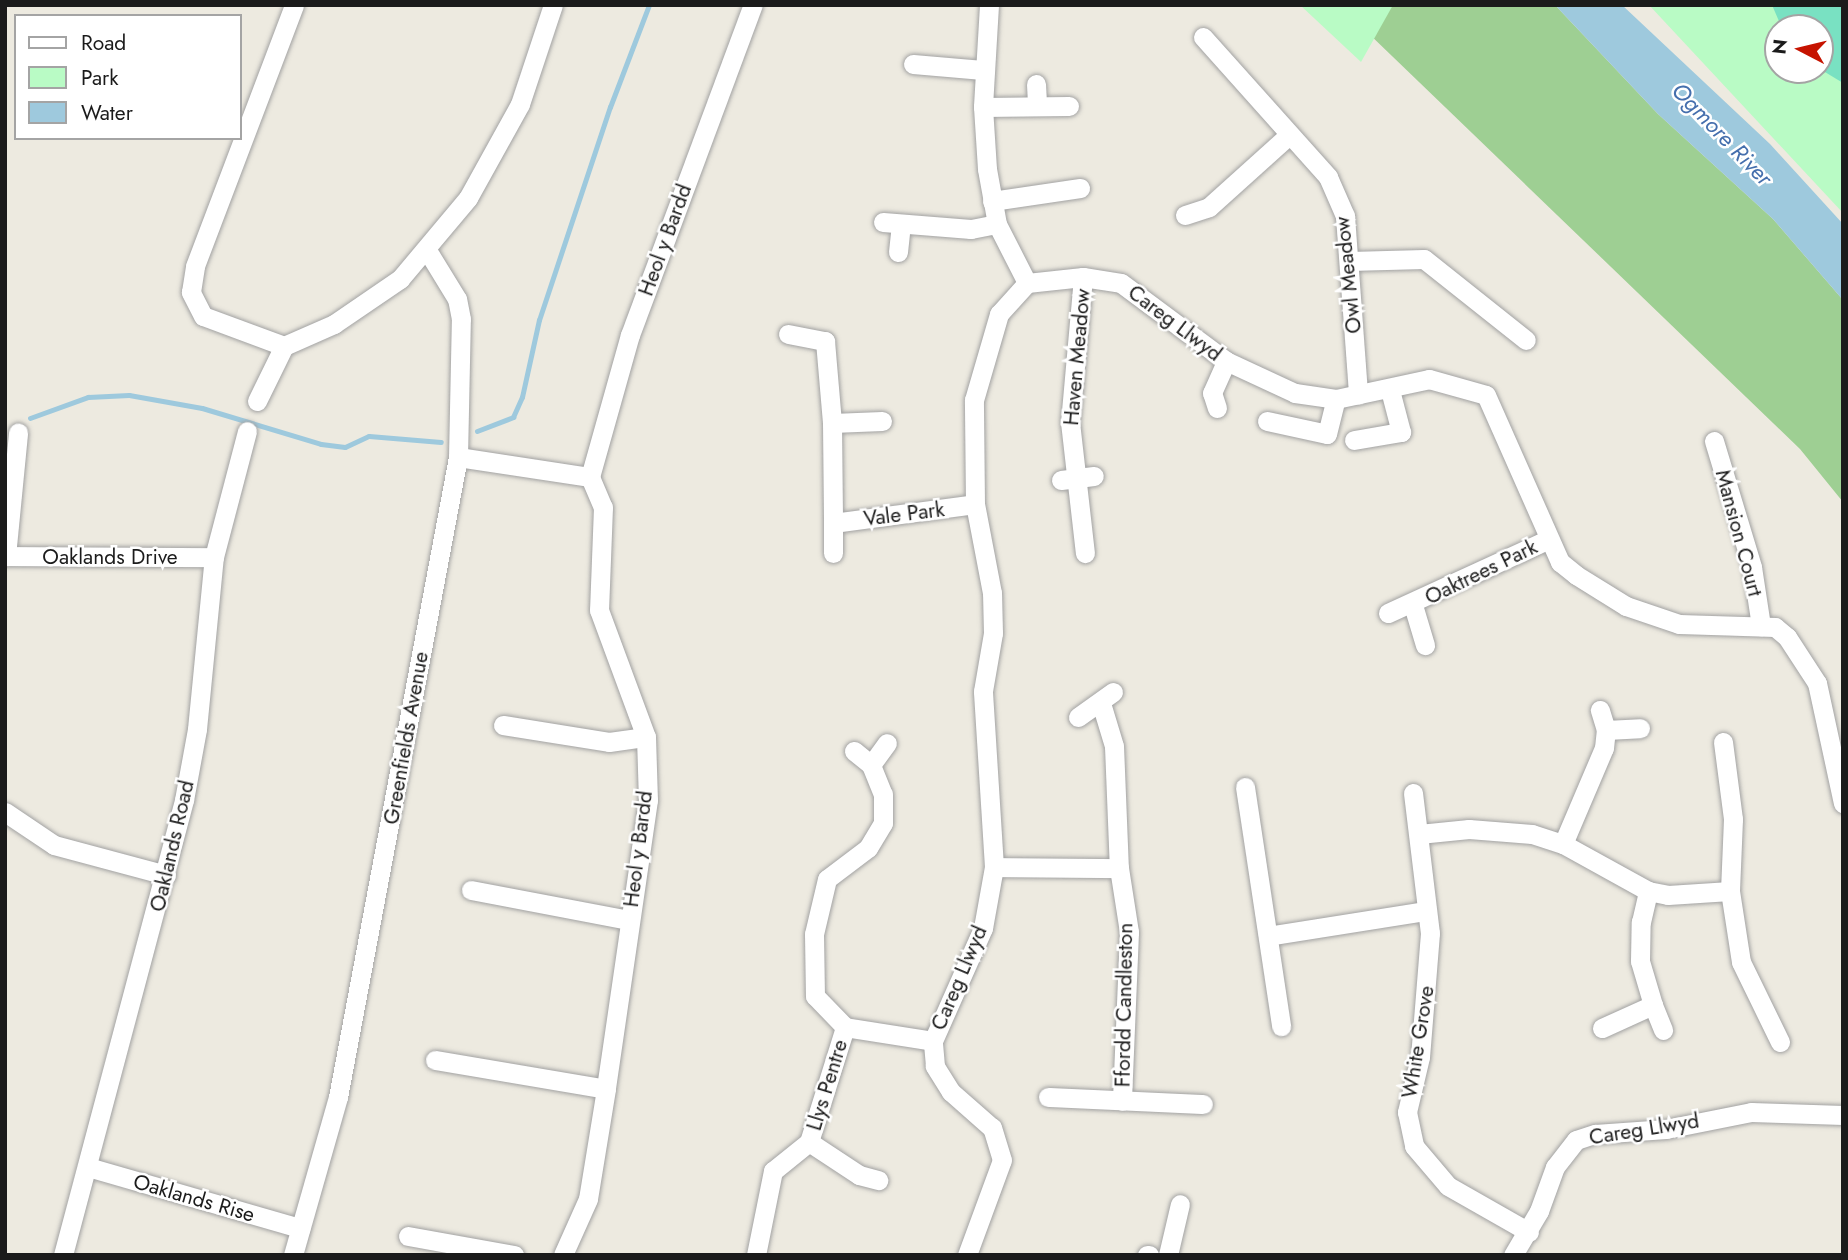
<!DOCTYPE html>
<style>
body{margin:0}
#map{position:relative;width:1848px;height:1260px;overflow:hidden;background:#edeae0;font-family:Jost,sans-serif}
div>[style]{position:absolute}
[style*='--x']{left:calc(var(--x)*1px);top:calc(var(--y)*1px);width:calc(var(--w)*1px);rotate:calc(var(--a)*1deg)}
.forest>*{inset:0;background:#9ecf93}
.park>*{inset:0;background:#b9fbc5}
.pitch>*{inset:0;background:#79e1c2}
.water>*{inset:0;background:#9ec9dd}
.stream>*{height:5px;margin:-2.5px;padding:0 2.5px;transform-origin:2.5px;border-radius:2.5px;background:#9ec9dd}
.roads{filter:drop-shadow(0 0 2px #a2a2a2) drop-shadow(0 0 2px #a2a2a2)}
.minor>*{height:19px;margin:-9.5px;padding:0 9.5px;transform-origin:9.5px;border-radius:9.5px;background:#fff}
span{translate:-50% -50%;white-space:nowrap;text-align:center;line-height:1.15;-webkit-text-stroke:5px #fff;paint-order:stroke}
.street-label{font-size:21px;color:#1b1b1b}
.water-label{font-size:23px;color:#456fad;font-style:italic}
.frame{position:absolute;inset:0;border:7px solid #1b1b1b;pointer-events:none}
.legend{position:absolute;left:14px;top:14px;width:228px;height:126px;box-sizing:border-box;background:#fff;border:2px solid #a4a4a4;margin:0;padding:9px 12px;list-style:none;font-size:21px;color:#1b1b1b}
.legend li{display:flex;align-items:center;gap:14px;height:35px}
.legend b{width:35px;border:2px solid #a4a4a4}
.north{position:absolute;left:1764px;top:14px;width:70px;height:70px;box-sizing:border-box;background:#fff;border:2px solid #a4a4a4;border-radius:50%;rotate:277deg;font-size:19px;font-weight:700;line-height:28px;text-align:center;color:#1b1b1b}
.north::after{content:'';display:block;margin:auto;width:24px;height:32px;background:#c61300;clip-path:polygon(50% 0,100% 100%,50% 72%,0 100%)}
</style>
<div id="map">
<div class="forest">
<div style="clip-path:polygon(1339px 5px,1555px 5px,1658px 114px,1773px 219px,1843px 300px,1843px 502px,1800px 449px)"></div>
</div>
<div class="park">
<div style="clip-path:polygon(1300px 5px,1393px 5px,1361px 62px)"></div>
<div style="clip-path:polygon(evenodd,1649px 5px,1843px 5px,1843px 213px,1649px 5px,1778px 28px,1820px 28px,1820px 70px,1778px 70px,1778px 28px)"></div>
</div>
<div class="pitch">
<div style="clip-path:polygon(1772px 5px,1843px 5px,1843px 83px,1820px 69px,1820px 28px,1782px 28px)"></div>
</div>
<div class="water">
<div style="clip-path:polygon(1555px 5px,1622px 5px,1770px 144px,1843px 224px,1843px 300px,1773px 219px,1658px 114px)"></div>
</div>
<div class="stream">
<div style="--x:30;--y:418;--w:62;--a:-19.9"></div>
<div style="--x:88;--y:397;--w:41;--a:-2.8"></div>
<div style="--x:129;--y:395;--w:74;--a:10.1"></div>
<div style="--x:202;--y:408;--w:124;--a:16.8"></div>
<div style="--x:321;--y:444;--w:24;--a:7"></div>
<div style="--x:345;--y:447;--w:26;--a:-25"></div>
<div style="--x:369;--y:436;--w:72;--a:4.8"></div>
<div style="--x:477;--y:431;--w:39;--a:-21"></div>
<div style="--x:513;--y:417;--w:22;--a:-66"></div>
<div style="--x:522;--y:397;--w:79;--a:-77.6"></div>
<div style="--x:539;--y:320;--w:225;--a:-71.6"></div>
<div style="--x:610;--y:107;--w:109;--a:-69.1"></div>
</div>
<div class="roads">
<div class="minor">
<div style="--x:989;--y:5;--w:102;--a:93.4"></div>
<div style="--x:983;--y:107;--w:62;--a:86.3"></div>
<div style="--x:987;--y:169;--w:56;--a:79.7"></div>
<div style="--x:997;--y:224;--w:66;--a:63"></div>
<div style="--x:1203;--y:37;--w:188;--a:48.2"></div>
<div style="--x:1328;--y:177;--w:43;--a:66.4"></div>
<div style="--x:1345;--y:216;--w:179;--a:85.8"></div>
<div style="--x:913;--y:64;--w:70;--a:4.9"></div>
<div style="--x:1036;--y:84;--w:22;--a:87"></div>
<div style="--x:983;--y:107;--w:86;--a:-0.7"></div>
<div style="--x:992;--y:201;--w:89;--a:-8.4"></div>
<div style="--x:1185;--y:215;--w:25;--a:-18"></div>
<div style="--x:1209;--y:207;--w:108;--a:-42"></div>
<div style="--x:883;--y:222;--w:88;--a:4.5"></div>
<div style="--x:971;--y:229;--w:26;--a:-11"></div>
<div style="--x:898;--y:252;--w:28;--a:-84"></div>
<div style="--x:1349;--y:261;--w:75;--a:-1.5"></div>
<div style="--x:1424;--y:259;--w:130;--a:38.5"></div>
<div style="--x:1083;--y:277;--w:146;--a:95.1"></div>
<div style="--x:1070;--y:422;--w:132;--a:83.5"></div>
<div style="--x:788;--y:334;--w:38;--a:11"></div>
<div style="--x:825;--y:341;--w:82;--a:85.1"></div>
<div style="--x:284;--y:346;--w:86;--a:-159.7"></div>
<div style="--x:203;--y:316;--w:27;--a:-117"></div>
<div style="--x:191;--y:292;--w:26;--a:-81"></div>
<div style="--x:195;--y:266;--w:279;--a:-69.2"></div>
<div style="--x:257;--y:401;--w:61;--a:-63.9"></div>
<div style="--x:284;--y:346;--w:55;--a:-23.7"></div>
<div style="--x:334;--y:324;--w:80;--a:-34.3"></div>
<div style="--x:400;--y:279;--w:106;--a:-50"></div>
<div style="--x:468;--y:198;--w:107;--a:-61"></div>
<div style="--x:520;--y:104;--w:104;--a:-71.6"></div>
<div style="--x:1217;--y:408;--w:16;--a:-108"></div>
<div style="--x:1212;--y:393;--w:35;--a:-66"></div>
<div style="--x:882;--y:421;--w:50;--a:177.7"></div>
<div style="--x:832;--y:423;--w:100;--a:89.4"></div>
<div style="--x:833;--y:523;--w:143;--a:-7.6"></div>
<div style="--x:1267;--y:421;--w:61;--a:12.2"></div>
<div style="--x:1327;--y:434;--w:36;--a:-76"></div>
<div style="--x:1354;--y:440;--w:48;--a:-9.7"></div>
<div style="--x:1401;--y:432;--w:43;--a:-104.7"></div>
<div style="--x:1714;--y:441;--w:132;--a:73.2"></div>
<div style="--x:1752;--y:567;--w:60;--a:81.3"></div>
<div style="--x:458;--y:457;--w:134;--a:8.6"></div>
<div style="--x:590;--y:477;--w:33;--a:67"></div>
<div style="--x:603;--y:507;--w:103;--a:92.2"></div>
<div style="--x:599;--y:610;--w:135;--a:69.7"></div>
<div style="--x:646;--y:737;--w:63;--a:88.2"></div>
<div style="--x:648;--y:800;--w:292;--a:98.3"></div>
<div style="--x:606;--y:1089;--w:111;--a:99.3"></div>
<div style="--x:588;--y:1199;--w:61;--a:114.1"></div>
<div style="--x:590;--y:477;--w:148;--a:-74.3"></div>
<div style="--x:630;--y:335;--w:352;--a:-69.6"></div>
<div style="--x:1061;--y:480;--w:33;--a:-7"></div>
<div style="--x:833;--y:523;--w:30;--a:90"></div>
<div style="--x:5;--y:556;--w:209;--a:0.3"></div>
<div style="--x:6;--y:556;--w:124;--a:-84.4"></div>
<div style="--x:1413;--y:605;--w:42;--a:73.3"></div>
<div style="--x:1388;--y:613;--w:177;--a:-24.7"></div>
<div style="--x:1101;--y:703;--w:45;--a:73.2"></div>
<div style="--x:1114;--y:746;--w:122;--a:87.7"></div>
<div style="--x:1119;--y:868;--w:65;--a:81.1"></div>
<div style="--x:1129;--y:932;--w:169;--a:92.4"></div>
<div style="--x:1078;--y:717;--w:43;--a:-35.5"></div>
<div style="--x:503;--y:725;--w:107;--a:9.1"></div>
<div style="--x:609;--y:742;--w:37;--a:-8"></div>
<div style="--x:1606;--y:730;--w:34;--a:-3"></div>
<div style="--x:1723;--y:742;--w:78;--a:82.6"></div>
<div style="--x:1733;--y:819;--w:72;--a:92.4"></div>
<div style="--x:1730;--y:891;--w:72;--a:81.2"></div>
<div style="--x:1741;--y:962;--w:89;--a:64"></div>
<div style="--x:854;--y:751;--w:22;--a:39"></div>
<div style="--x:871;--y:765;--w:31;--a:68"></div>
<div style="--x:883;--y:794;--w:29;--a:90"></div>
<div style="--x:883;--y:823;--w:29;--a:121"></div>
<div style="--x:868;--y:848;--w:51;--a:142.9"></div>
<div style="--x:827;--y:879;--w:57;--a:103.3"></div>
<div style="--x:814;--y:934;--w:62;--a:89.1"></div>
<div style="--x:815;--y:996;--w:43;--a:45.9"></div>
<div style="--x:845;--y:1027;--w:89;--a:9"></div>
<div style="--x:871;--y:765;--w:27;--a:-54"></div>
<div style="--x:1245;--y:787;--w:242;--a:81.4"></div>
<div style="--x:1413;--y:793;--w:141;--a:83.1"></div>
<div style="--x:1430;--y:933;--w:124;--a:94.6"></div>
<div style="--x:1420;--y:1057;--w:57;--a:103.3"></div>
<div style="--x:1407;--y:1112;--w:35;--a:78"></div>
<div style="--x:1414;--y:1146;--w:52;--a:49.6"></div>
<div style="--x:1448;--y:1186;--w:93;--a:29.6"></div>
<div style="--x:5;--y:812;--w:59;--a:34"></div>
<div style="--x:54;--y:845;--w:116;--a:15"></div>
<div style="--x:1419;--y:834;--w:50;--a:-5.7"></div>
<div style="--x:1469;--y:829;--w:63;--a:4.5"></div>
<div style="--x:1532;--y:834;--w:33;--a:18"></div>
<div style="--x:1563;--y:844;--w:97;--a:28.9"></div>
<div style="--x:1648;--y:891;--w:20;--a:11"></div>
<div style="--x:1668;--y:895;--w:62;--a:-3.7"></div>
<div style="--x:1563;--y:844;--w:104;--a:-66.9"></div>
<div style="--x:1604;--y:748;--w:18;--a:-84"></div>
<div style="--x:1606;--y:730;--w:21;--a:-107"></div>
<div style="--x:994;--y:867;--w:125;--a:0.5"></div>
<div style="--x:471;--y:890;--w:161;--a:10.8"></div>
<div style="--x:1268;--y:936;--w:160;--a:-9"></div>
<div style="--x:1653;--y:1005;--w:27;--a:68"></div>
<div style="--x:1602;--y:1028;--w:56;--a:-24.3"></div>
<div style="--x:1653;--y:1005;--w:46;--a:-106.5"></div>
<div style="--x:1640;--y:961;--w:39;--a:-89"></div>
<div style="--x:1641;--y:922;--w:32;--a:-77"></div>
<div style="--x:435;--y:1060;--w:173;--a:9.6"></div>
<div style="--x:1048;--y:1097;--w:155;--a:2.6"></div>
<div style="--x:809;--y:1142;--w:60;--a:33.4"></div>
<div style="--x:859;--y:1175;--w:20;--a:15"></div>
<div style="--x:88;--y:1167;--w:221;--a:16.1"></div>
<div style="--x:408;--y:1236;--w:108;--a:10.2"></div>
<div style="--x:63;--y:1255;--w:471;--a:-75.1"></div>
<div style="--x:184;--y:800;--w:72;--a:-79.6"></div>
<div style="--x:197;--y:729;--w:173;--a:-84.4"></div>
<div style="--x:214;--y:557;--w:130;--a:-75.3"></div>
<div style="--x:293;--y:1255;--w:164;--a:-74.1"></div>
<div style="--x:338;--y:1097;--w:651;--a:-79.38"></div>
<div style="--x:458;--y:457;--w:138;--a:-88.8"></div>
<div style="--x:461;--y:319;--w:20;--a:-101"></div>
<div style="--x:457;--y:299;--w:57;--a:-121.5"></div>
<div style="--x:756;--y:1255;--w:86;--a:-78.6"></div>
<div style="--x:773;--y:1171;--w:46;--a:-38.9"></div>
<div style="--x:809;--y:1142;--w:121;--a:-72.6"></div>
<div style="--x:967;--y:1255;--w:101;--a:-69.8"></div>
<div style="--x:1002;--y:1160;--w:34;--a:-107"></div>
<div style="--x:992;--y:1128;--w:55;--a:-138.7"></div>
<div style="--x:951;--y:1092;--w:31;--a:-122"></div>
<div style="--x:935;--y:1066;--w:25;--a:-95"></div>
<div style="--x:933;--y:1041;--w:124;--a:-66.1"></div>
<div style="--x:983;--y:928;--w:62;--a:-79.8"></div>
<div style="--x:994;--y:867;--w:176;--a:-93.6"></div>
<div style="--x:983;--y:691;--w:59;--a:-80.2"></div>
<div style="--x:993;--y:633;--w:40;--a:-91.4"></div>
<div style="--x:992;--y:593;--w:91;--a:-100.8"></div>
<div style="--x:975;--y:504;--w:104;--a:-90.6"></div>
<div style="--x:974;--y:400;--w:90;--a:-73.8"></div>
<div style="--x:999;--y:314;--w:42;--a:-47.9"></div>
<div style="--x:1027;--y:283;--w:56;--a:-6.1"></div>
<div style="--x:1083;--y:277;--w:38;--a:9"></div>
<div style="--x:1121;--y:283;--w:131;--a:36.6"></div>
<div style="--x:1226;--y:361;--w:76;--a:24.9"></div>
<div style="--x:1295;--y:393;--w:41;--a:8.3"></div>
<div style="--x:1336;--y:399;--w:95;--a:-12.1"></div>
<div style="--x:1429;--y:379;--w:59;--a:15.7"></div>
<div style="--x:1486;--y:395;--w:183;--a:66.1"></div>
<div style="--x:1560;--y:562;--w:21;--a:39"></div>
<div style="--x:1576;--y:575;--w:59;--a:31.8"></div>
<div style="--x:1626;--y:606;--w:56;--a:18.8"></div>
<div style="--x:1679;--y:624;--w:96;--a:1.8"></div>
<div style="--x:1775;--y:627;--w:16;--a:40"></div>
<div style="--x:1787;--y:637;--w:55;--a:56.9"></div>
<div style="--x:1817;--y:683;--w:123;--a:77.8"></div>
<div style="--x:1147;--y:1255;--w:2;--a:0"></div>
<div style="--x:1168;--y:1255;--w:52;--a:-76.8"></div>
<div style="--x:1513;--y:1255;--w:51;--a:-59.4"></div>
<div style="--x:1539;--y:1211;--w:47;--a:-70"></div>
<div style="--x:1555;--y:1167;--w:34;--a:-52"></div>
<div style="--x:1576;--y:1140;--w:20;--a:-18"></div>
<div style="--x:1595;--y:1134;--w:71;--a:-4"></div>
<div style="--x:1666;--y:1129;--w:87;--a:-11.3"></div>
<div style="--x:1751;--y:1112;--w:92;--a:1.9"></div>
</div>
</div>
<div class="street-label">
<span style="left:665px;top:240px;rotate:-70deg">Heol y Bardd</span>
<span style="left:1348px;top:275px;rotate:-96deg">Owl Meadow</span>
<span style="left:1175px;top:323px;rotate:37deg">Careg Llwyd</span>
<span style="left:1077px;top:357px;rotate:-85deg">Haven Meadow</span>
<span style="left:904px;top:514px;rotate:-7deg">Vale Park</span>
<span style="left:1739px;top:533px;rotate:75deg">Mansion Court</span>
<span style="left:110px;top:557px">Oaklands Drive</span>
<span style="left:1481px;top:572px;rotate:-26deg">Oaktrees Park</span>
<span style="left:406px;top:738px;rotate:-80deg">Greenfields Avenue</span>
<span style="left:172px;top:846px;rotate:-77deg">Oaklands Road</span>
<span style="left:638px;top:849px;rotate:-83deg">Heol y Bardd</span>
<span style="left:959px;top:978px;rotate:-67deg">Careg Llwyd</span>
<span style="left:1124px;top:1005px;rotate:-89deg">Ffordd Candleston</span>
<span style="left:1418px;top:1042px;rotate:-81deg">White Grove</span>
<span style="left:827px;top:1085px;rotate:-73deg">Llys Pentre</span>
<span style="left:1644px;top:1129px;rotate:-9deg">Careg Llwyd</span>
<span style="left:194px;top:1198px;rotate:16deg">Oaklands Rise</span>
</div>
<div class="water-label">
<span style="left:1722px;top:134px;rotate:46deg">Ogmore River</span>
</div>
<div class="frame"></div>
<ul class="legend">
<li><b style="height:9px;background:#fff"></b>Road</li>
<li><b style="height:19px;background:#b9fbc5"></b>Park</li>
<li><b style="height:19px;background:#9ec9dd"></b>Water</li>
</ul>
<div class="north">N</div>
</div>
